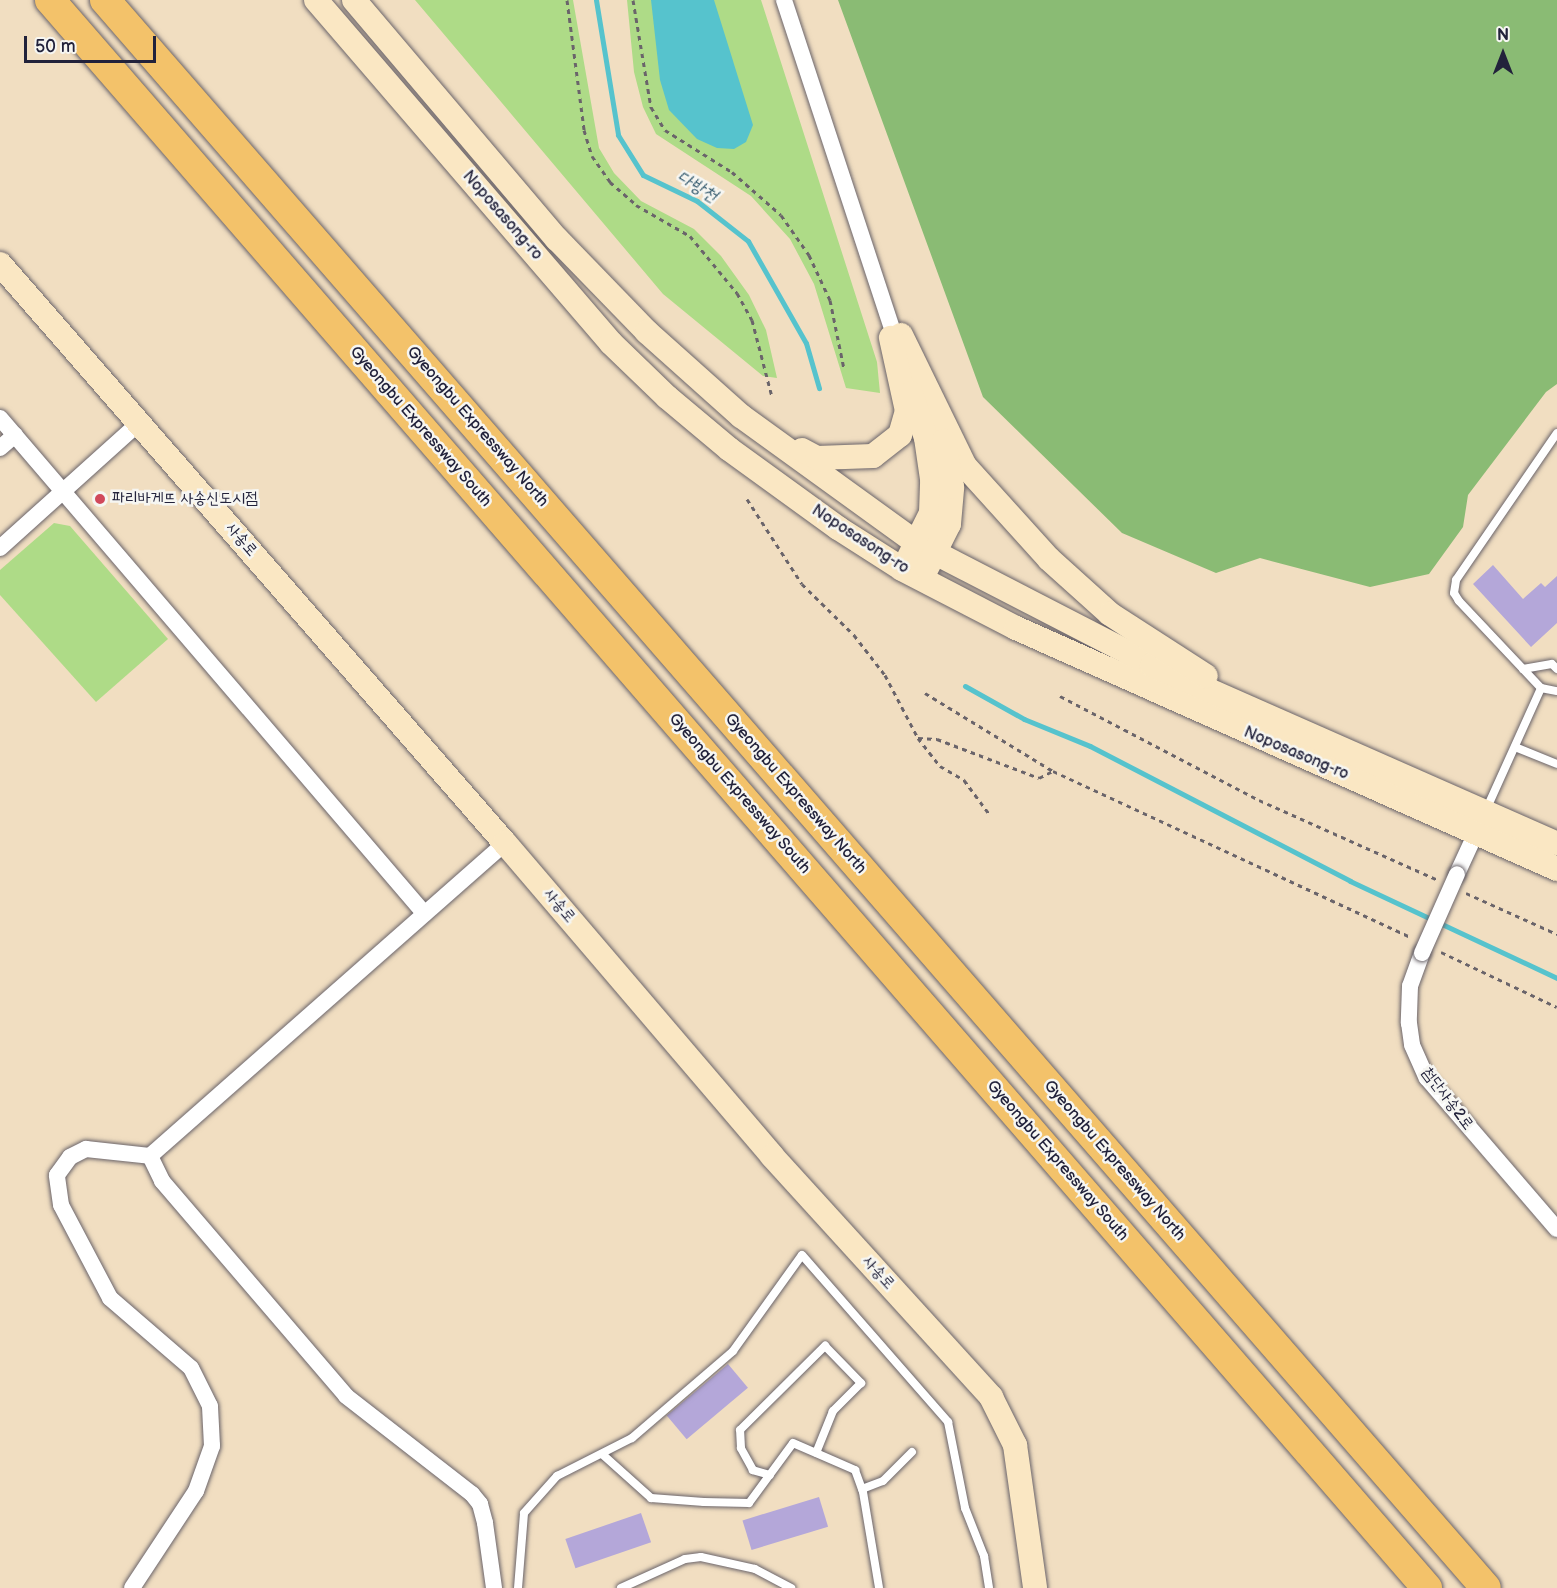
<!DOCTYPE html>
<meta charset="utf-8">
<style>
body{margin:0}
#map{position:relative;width:1557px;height:1588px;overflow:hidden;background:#f1dec1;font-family:"Balsamiq Sans","Poor Story",sans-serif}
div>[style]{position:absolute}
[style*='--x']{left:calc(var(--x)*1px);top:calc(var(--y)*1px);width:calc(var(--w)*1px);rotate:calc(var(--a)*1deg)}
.green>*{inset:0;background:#aedb87}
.forest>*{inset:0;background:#8abb74}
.water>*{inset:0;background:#56c3cd}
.stream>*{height:5px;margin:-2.5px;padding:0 2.5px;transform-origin:2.5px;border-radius:2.5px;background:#56c3cd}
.building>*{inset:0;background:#b4a7d9;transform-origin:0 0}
.path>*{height:3px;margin-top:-1.5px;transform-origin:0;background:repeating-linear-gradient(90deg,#6a646a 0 4.5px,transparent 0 9px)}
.roads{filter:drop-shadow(0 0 2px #6a646a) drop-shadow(0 0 2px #6a646a)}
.service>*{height:8px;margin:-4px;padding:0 4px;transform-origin:4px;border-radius:4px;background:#fff}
.minor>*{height:16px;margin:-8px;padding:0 8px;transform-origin:8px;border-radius:8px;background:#fff}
.secondary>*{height:24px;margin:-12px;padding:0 12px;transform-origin:12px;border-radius:12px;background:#fae7c3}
.motorway>*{height:30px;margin:-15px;padding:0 15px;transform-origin:15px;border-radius:15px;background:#f3c26a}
.bridges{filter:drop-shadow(0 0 2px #6a646a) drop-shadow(0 0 2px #6a646a)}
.minor-bridge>*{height:16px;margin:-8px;padding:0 8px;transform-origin:8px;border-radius:8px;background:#fff}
.dots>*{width:16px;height:16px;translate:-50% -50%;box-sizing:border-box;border:3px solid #f6f6f2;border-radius:50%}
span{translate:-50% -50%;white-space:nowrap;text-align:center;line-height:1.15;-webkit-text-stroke:5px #f6f6f2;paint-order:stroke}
.street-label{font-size:16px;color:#22223b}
.poi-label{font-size:16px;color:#22223b}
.left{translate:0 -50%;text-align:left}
.water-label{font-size:18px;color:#345a6e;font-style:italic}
.north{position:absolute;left:1473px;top:24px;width:60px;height:60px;-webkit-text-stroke:4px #f6f6f2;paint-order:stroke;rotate:0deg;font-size:16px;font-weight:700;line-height:24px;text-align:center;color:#22223b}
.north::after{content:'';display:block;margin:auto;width:21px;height:27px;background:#22223b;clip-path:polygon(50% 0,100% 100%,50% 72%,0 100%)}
.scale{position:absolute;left:24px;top:36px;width:132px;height:27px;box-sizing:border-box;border:3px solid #22223b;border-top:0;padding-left:8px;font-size:18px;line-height:21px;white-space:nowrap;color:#22223b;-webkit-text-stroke:4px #f6f6f2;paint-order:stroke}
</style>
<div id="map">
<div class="green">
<div style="clip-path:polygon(415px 0,573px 0,599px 148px,614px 173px,641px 201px,694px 229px,721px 256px,749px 295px,766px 330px,777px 378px,763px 376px,663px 294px)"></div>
<div style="clip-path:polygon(627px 0,761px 0,877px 362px,880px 393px,846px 388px,814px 284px,790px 239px,751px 196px,656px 134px,643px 107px,634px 72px)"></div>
<div style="clip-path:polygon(54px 523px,70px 526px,168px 639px,96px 702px,0 595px,0 570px)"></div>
</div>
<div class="forest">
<div style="clip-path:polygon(838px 0,1557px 0,1557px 384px,1546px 392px,1468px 495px,1463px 527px,1429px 574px,1370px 587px,1260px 558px,1216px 573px,1122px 533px,983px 397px)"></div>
</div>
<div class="water">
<div style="clip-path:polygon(651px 0,714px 0,753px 125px,746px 142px,734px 149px,717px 148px,697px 139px,669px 110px,660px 80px)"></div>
</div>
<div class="stream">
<div style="--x:596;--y:0;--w:137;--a:80.7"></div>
<div style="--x:618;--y:135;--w:47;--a:58"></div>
<div style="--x:643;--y:175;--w:60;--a:25.7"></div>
<div style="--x:697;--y:201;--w:65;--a:38.1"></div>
<div style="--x:748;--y:241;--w:117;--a:60.4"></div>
<div style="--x:806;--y:343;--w:47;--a:73.9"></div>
<div style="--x:965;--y:686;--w:68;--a:29.2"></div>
<div style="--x:1024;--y:719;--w:71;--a:22.2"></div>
<div style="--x:1090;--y:746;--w:293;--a:27.4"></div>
<div style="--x:1350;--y:881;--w:229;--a:25.1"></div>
</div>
<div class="building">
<div style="clip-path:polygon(1493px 565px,1523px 599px,1541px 583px,1545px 587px,1557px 576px,1557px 623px,1531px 647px,1473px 584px)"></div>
<div style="left:728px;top:1364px;width:31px;height:80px;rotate:50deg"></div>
<div style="left:819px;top:1497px;width:31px;height:80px;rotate:73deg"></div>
<div style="left:641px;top:1513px;width:31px;height:80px;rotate:71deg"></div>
</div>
<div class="path">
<div style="--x:567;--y:0;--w:131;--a:82.5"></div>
<div style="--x:584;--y:130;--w:27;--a:73"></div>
<div style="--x:592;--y:156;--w:32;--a:55"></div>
<div style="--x:610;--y:182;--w:35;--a:41"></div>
<div style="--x:636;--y:205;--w:62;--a:29.9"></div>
<div style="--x:690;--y:236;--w:74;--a:50.5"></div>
<div style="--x:737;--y:293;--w:31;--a:61"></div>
<div style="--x:752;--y:320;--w:80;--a:75.4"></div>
<div style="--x:633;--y:0;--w:109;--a:80.5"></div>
<div style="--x:651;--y:107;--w:27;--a:59"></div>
<div style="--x:665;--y:130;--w:79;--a:32.1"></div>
<div style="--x:732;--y:172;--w:65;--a:41.3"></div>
<div style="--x:781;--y:215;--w:49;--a:55"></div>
<div style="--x:809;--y:255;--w:50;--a:65"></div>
<div style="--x:830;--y:300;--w:70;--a:78.5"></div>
<div style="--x:747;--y:499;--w:101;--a:57.1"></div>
<div style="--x:802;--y:584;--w:73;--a:44.4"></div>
<div style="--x:854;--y:635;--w:51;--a:52.2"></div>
<div style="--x:885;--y:675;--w:71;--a:62.4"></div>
<div style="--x:918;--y:738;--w:36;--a:52"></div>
<div style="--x:940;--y:766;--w:28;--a:30"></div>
<div style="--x:964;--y:780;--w:44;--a:53.4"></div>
<div style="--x:925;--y:693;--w:150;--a:31.4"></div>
<div style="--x:1053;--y:771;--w:395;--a:24.9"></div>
<div style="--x:1060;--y:696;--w:225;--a:27.6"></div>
<div style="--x:1259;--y:800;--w:194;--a:24.1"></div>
<div style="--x:918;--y:738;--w:19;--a:3"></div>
<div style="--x:937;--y:739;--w:109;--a:20.9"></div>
<div style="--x:1039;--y:778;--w:16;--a:-27"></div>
<div style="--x:1466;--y:893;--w:100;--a:24.3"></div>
<div style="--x:1441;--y:952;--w:128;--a:25.4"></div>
</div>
<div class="roads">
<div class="service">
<div style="--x:1523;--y:669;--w:29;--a:-10"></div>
<div style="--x:1552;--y:664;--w:7;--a:45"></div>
<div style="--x:1541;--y:688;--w:16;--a:11"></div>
<div style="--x:1515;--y:747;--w:45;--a:22"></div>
<div style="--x:1486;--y:810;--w:134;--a:-65.7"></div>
<div style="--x:1541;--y:688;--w:120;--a:-133.3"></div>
<div style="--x:1459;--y:601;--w:9;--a:-122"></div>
<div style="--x:1454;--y:593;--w:13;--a:-81"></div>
<div style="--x:1456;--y:580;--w:178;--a:-55.5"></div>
<div style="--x:602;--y:1454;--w:66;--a:41.9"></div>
<div style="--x:651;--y:1498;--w:53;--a:4.3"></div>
<div style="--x:704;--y:1502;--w:45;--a:1.3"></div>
<div style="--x:749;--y:1503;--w:74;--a:-53.7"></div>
<div style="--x:793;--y:1443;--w:68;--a:23.5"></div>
<div style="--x:855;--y:1470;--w:23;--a:70"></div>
<div style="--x:863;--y:1492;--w:97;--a:80.5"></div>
<div style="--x:770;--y:1475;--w:18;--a:-164"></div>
<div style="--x:753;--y:1470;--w:25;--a:-119"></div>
<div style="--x:741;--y:1448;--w:18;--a:-93"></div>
<div style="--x:740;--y:1430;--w:120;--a:-44.7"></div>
<div style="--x:825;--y:1346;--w:52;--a:45.8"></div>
<div style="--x:861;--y:1383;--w:40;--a:135"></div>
<div style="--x:833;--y:1411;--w:45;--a:112"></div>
<div style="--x:862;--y:1489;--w:22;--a:-21"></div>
<div style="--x:883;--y:1481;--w:41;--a:-45"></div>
<div style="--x:518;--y:1588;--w:75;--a:-85.4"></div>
<div style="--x:524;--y:1513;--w:50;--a:-48.3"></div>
<div style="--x:557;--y:1476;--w:84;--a:-26.9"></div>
<div style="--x:632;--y:1438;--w:133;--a:-40.7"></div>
<div style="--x:733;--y:1351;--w:118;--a:-54.3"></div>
<div style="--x:802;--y:1255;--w:222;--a:48.8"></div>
<div style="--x:948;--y:1422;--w:88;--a:78.8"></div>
<div style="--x:965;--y:1508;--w:52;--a:68.4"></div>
<div style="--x:984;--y:1556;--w:32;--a:81"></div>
<div style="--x:621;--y:1588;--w:70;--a:-24.4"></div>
<div style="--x:685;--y:1559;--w:16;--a:-7"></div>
<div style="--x:701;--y:1557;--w:55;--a:12.5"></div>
<div style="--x:755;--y:1569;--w:41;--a:27.8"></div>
</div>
<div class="minor">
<div style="--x:784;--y:0;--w:342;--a:71.8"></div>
<div style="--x:0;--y:418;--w:652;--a:49.42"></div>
<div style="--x:0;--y:448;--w:20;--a:-41"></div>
<div style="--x:0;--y:548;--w:187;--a:-42"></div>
<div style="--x:1457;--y:874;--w:55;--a:-65.3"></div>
<div style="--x:1422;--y:953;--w:35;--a:110"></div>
<div style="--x:1410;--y:986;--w:37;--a:92"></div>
<div style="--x:1409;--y:1023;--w:22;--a:82"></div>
<div style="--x:1412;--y:1045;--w:36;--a:66"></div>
<div style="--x:1427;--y:1078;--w:199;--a:49.3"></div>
<div style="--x:150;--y:1156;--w:28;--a:64"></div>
<div style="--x:162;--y:1181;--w:283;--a:49.4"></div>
<div style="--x:346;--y:1396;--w:160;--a:37.9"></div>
<div style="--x:472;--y:1494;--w:13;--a:51"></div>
<div style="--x:480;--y:1504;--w:20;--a:75"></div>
<div style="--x:485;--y:1523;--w:66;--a:82.1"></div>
<div style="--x:132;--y:1588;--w:116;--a:-56.6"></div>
<div style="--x:196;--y:1491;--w:48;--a:-70.4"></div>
<div style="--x:212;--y:1446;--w:40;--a:-92.9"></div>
<div style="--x:210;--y:1406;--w:42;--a:-116.6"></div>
<div style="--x:191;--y:1368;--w:107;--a:-139.2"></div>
<div style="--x:110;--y:1298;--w:105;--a:-117.8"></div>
<div style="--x:61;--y:1205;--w:30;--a:-98"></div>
<div style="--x:57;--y:1175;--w:22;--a:-54"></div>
<div style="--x:70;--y:1157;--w:18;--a:-27"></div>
<div style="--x:86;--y:1149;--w:64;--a:6.2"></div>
<div style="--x:150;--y:1156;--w:473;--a:-41.4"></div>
</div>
<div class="secondary">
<div style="--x:316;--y:0;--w:452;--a:49.3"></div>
<div style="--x:611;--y:343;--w:78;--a:44"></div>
<div style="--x:667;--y:397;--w:81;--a:40"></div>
<div style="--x:729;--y:449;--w:135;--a:35.9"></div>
<div style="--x:838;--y:528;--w:76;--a:32.6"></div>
<div style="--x:902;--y:569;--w:128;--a:27.4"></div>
<div style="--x:1016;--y:628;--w:592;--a:24.01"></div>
<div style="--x:354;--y:0;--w:314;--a:49.7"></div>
<div style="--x:557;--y:239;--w:129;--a:45.9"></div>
<div style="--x:647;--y:332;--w:126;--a:41.8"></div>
<div style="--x:741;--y:416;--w:218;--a:35.9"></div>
<div style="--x:918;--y:544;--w:263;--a:27.3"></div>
<div style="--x:1152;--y:665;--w:443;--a:23.8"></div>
<div style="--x:0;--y:264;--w:768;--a:48.91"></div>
<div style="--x:505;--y:843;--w:411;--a:49.5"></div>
<div style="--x:772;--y:1156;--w:326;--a:47.7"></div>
<div style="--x:991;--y:1397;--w:54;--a:63.4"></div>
<div style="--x:1015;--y:1445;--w:144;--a:82"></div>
<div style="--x:901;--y:335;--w:146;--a:64"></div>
<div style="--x:965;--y:466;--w:125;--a:47.9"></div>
<div style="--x:1049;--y:559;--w:82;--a:42"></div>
<div style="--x:1110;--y:614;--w:114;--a:32.9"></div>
<div style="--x:802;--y:450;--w:17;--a:28"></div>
<div style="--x:817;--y:458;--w:56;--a:-2"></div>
<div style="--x:873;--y:456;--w:34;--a:-38"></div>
<div style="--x:900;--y:435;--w:25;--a:-74"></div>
<div style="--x:907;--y:411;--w:75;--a:-102.4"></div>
<div style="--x:909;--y:557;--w:49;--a:-63.4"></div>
<div style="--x:931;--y:513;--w:34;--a:-88"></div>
<div style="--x:932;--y:479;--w:41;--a:-98.3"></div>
<div style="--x:926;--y:438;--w:47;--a:-108.4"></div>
<div style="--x:927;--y:568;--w:49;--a:-63.4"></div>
<div style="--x:949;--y:524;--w:37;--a:-85"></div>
<div style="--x:952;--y:487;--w:47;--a:-99.9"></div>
</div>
<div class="motorway">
<div style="--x:50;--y:0;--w:2102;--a:49.07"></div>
<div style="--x:105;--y:0;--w:2104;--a:48.99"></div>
</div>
</div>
<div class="bridges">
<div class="minor-bridge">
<div style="--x:1422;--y:953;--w:86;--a:-66.1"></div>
</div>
</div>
<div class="dots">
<div style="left:100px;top:499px;background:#d1495b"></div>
</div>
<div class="street-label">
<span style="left:502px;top:216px;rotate:49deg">Noposasong-ro</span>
<span style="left:420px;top:427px;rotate:49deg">Gyeongbu Expressway South</span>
<span style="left:477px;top:427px;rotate:49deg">Gyeongbu Expressway North</span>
<span style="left:241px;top:540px;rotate:49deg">사송로</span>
<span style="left:860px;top:540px;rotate:33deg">Noposasong-ro</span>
<span style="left:1296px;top:754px;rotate:23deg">Noposasong-ro</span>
<span style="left:739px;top:794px;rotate:49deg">Gyeongbu Expressway South</span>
<span style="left:795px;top:794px;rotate:49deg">Gyeongbu Expressway North</span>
<span style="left:559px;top:906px;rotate:50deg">사송로</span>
<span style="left:1447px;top:1099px;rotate:53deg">첨단사송2로</span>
<span style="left:1057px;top:1161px;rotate:49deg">Gyeongbu Expressway South</span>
<span style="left:1114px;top:1161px;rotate:49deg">Gyeongbu Expressway North</span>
<span style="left:878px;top:1273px;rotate:48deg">사송로</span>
</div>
<div class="poi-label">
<span class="left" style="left:112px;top:499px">파리바게뜨 사송신도시점</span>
</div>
<div class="water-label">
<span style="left:697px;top:187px;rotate:31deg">다방천</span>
</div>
<div class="north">N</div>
<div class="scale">50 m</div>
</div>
